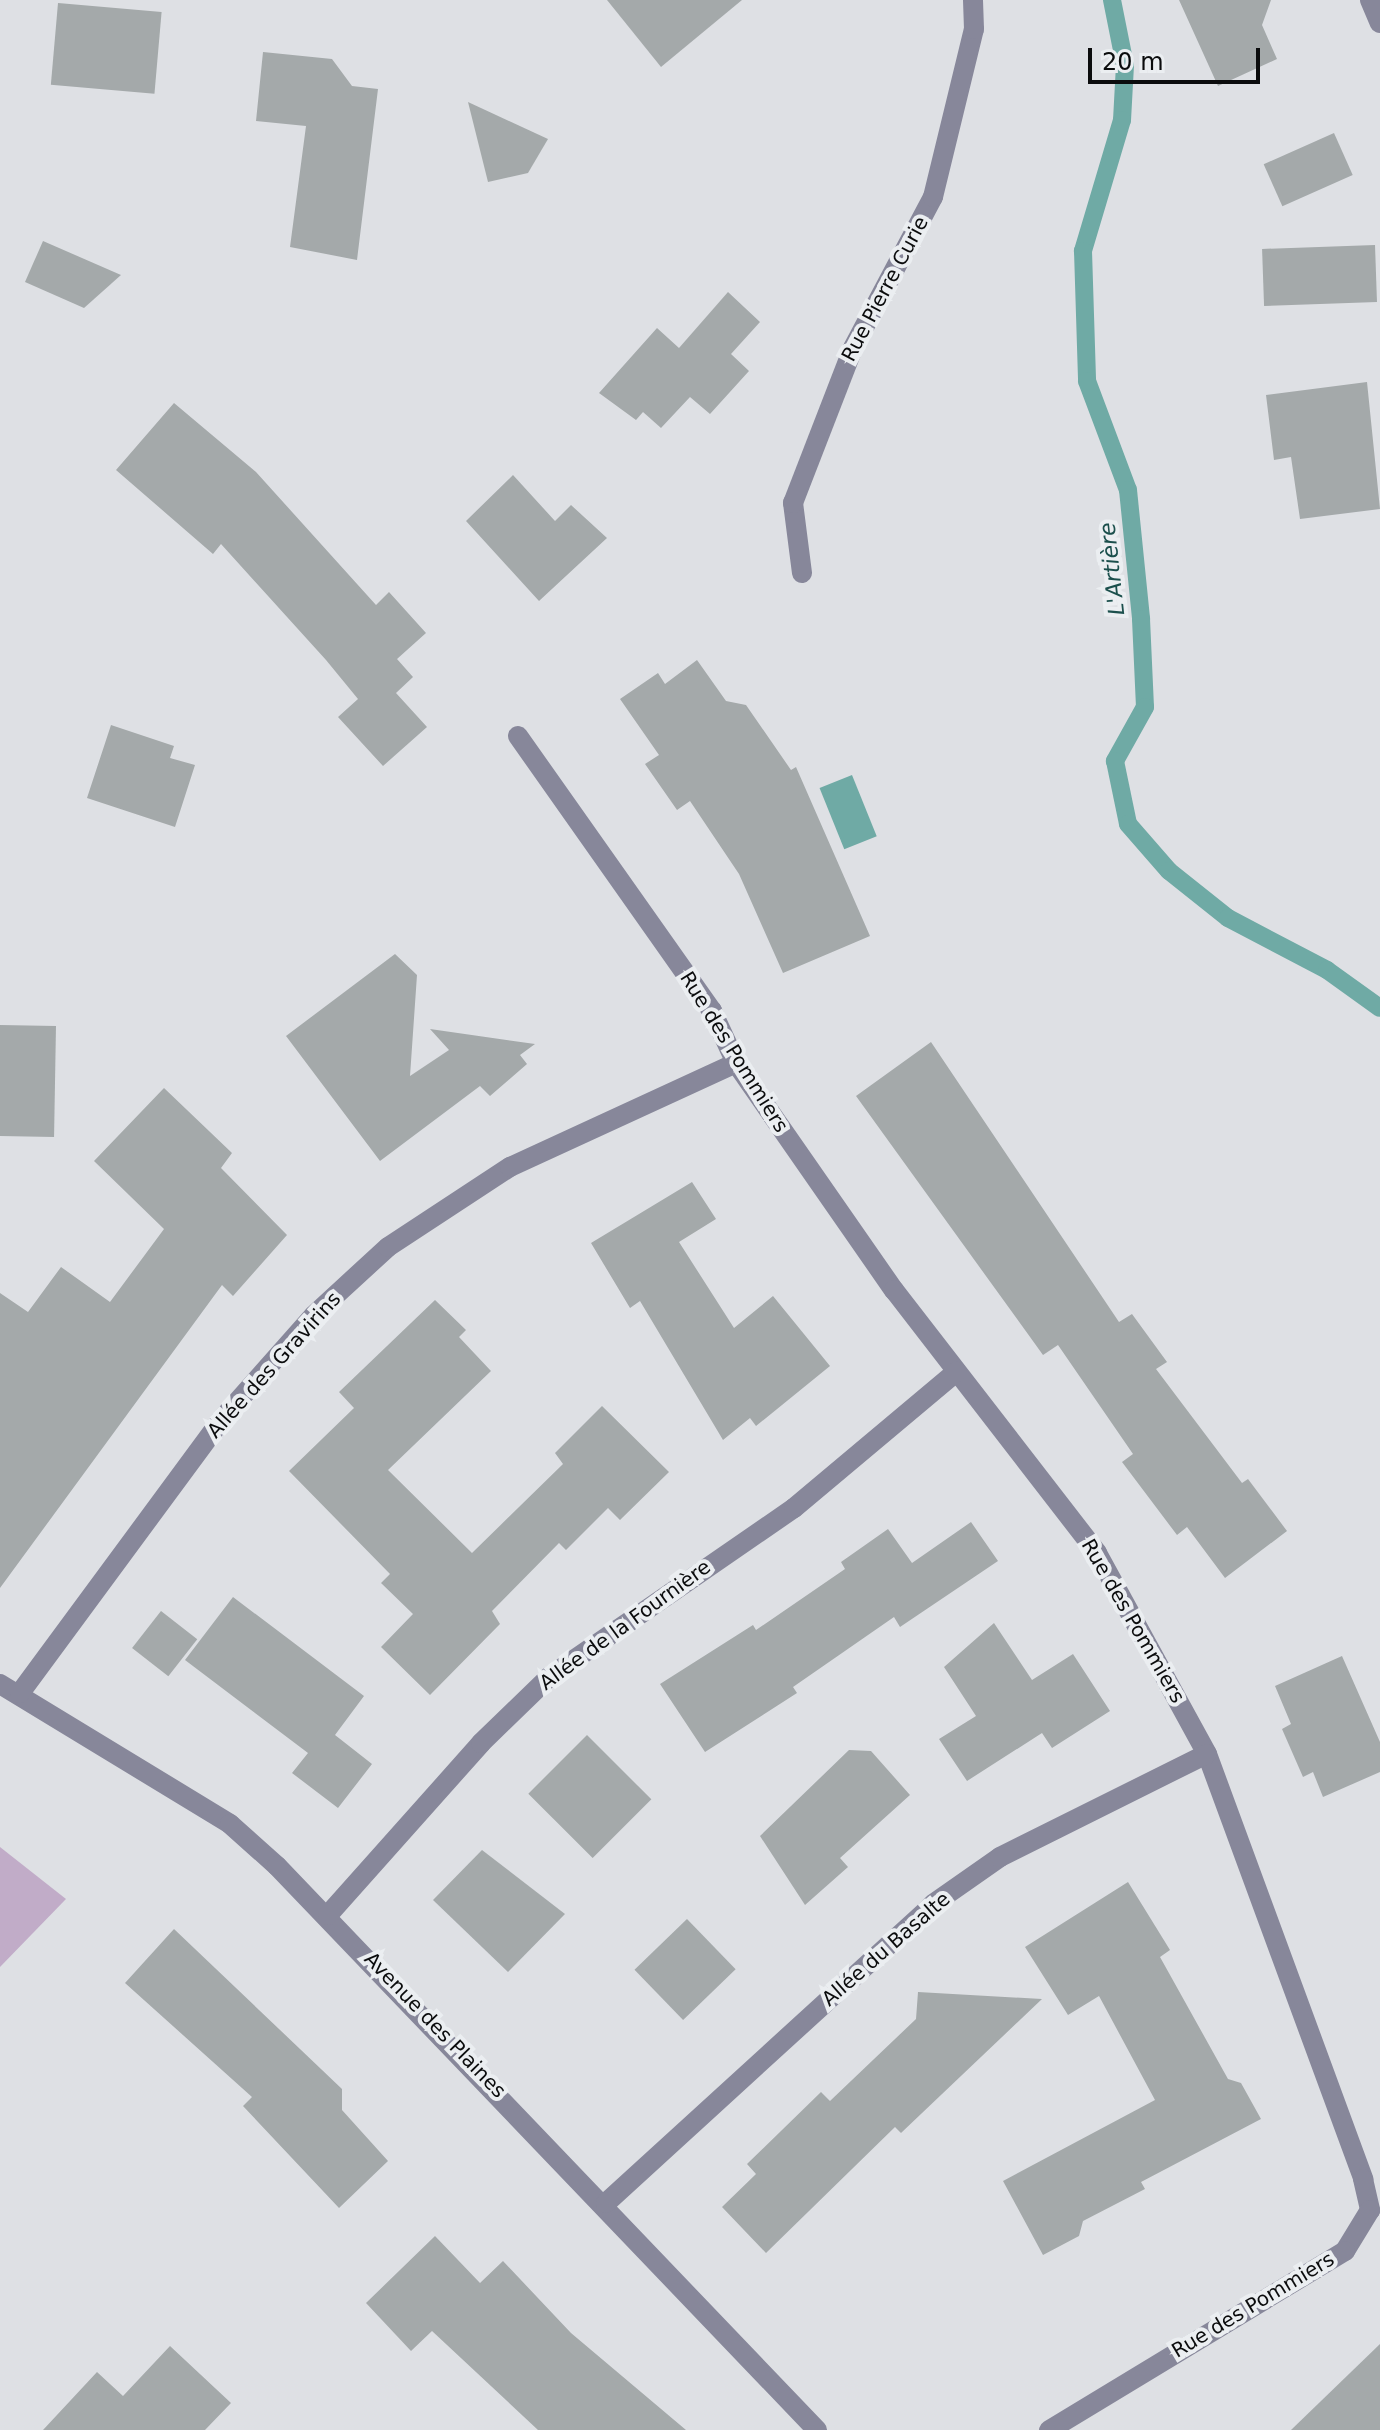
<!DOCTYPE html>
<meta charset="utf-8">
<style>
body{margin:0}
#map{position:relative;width:1380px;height:2430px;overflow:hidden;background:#dee0e4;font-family:"DejaVu Sans",sans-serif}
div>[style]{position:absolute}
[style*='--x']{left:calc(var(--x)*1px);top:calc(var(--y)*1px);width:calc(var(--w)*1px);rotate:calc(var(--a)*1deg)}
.green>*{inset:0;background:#c1acc8}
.water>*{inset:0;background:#6faaa5;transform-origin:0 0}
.stream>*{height:18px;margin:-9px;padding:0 9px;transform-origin:9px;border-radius:9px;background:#6faaa5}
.building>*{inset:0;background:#a4a9aa;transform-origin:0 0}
.street>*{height:20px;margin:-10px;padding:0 10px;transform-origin:10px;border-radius:10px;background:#87879a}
span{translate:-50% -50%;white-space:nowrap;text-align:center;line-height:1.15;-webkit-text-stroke:8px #ebeef1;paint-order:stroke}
.street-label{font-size:20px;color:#0b0c0d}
.water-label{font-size:22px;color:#1b4f4c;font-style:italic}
.scale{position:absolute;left:1088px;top:48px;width:172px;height:36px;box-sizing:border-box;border:4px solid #0b0c0d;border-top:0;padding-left:10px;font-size:24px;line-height:28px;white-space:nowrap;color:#0b0c0d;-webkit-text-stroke:6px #ebeef1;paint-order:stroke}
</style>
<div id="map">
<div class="green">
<div style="clip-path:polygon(0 1847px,66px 1899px,0 1967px)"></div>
</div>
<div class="water">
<div style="left:852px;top:775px;width:66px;height:35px;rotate:68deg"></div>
</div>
<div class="stream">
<div style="--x:1112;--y:0;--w:66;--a:78.7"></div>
<div style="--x:1125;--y:65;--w:55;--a:93.1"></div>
<div style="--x:1122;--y:120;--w:137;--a:106.6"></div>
<div style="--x:1083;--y:251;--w:130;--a:88.2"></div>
<div style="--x:1087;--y:381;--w:116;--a:69.4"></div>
<div style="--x:1128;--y:490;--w:130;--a:84.2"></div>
<div style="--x:1141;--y:619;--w:88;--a:87.4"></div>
<div style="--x:1145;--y:707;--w:62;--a:119.1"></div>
<div style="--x:1115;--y:761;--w:64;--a:78.3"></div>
<div style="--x:1128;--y:824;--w:62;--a:48.9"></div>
<div style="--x:1169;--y:871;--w:75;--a:38.5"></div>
<div style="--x:1228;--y:918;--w:112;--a:27.7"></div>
<div style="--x:1327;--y:970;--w:65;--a:35.6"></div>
</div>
<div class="building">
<div style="clip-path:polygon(607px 0,742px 0,661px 67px)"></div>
<div style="clip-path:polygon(1179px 0,1271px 0,1262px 25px,1277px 59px,1218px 86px)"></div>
<div style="left:58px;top:3px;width:104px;height:82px;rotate:5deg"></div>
<div style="clip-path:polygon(263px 52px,332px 59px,352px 86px,378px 89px,357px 260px,290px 247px,306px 126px,256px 121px)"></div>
<div style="clip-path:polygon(468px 102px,548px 139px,528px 173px,488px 182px)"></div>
<div style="left:1334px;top:133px;width:46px;height:77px;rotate:66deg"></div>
<div style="clip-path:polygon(43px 241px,121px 275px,84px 308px,25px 282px)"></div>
<div style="left:1375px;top:245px;width:57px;height:113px;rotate:88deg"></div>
<div style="clip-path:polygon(728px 292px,760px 322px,731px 354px,749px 371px,710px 414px,690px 397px,661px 428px,643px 412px,636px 420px,599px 393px,657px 328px,679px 348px)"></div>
<div style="clip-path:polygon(1367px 382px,1380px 509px,1300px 519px,1291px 457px,1274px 460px,1266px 395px)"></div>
<div style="clip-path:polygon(174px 403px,256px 472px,376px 605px,389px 592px,426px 633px,397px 659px,413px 677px,396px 693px,427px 727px,383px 766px,338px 717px,358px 699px,326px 660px,221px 544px,213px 554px,116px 470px)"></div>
<div style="clip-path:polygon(513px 475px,555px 521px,571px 505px,607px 538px,539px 601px,466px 521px)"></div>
<div style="clip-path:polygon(697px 660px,726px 701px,746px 705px,791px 770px,796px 767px,870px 936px,783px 973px,739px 874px,690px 801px,677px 810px,645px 764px,659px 755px,620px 699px,658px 673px,665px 684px)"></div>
<div style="clip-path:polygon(111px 725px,174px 746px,170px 758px,195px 765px,175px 827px,87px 798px)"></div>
<div style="clip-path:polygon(395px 954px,417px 975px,410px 1076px,449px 1050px,430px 1029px,535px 1044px,520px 1055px,527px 1064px,490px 1096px,480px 1086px,380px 1161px,286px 1036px)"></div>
<div style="left:0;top:1025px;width:56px;height:111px;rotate:1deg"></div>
<div style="clip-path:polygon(931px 1042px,1119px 1322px,1132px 1314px,1167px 1362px,1156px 1369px,1242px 1483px,1248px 1479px,1287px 1531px,1225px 1578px,1187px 1527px,1177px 1535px,1122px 1462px,1133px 1454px,1058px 1345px,1043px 1355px,856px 1096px)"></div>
<div style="clip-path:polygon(164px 1088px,232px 1153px,221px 1168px,287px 1235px,233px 1296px,222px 1285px,0 1588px,0 1293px,28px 1312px,61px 1267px,110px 1302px,164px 1229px,94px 1161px)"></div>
<div style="clip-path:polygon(692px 1182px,716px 1219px,679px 1242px,734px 1328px,773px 1296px,830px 1366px,756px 1426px,750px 1418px,723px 1440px,640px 1301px,630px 1308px,591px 1243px)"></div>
<div style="clip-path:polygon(435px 1300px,466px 1330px,459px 1337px,491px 1371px,388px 1470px,472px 1553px,563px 1464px,555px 1453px,602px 1406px,669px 1472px,620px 1520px,608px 1508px,566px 1550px,559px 1543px,492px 1611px,500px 1624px,430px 1695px,381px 1647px,413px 1614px,381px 1583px,390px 1574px,289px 1471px,354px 1408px,339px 1392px)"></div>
<div style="clip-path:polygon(971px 1522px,998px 1561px,900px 1627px,894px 1617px,793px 1687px,797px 1693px,705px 1752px,660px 1684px,753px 1625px,756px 1630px,845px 1569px,841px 1562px,888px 1529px,912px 1563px)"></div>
<div style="clip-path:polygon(233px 1597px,364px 1696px,335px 1735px,372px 1764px,338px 1808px,292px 1773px,308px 1753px,185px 1660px)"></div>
<div style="left:161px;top:1611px;width:46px;height:47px;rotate:38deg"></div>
<div style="clip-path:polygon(994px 1623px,1032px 1680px,1073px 1654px,1110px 1711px,1052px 1748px,1042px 1733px,967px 1781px,939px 1739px,976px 1716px,944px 1667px)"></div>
<div style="clip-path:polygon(1342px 1656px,1380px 1742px,1380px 1772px,1323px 1797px,1313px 1772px,1303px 1777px,1282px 1729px,1291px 1724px,1275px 1686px)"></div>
<div style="left:587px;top:1735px;width:91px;height:83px;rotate:45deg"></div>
<div style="clip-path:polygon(849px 1750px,871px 1751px,910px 1795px,840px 1858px,848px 1867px,805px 1905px,760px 1836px)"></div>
<div style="clip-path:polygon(482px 1850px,565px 1914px,508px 1972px,433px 1900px)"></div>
<div style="clip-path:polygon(1128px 1882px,1170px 1950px,1160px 1957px,1228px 2079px,1241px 2083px,1261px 2119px,1141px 2182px,1145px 2189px,1083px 2221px,1079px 2236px,1043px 2255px,1003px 2181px,1155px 2100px,1099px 1996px,1068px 2015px,1025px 1947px)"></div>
<div style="left:687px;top:1919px;width:70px;height:73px;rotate:46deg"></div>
<div style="clip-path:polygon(174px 1929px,342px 2089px,342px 2110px,388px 2161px,339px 2208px,243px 2106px,252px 2097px,125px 1983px)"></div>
<div style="clip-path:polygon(918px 1992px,1042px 1999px,901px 2133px,895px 2127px,766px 2253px,722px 2207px,756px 2174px,747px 2164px,821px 2092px,830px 2101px,916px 2019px)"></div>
<div style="clip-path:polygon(435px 2236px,480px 2283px,503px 2261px,571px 2333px,686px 2430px,538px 2430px,432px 2331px,411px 2351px,366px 2303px)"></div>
<div style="clip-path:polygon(1380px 2344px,1380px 2430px,1291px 2430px)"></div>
<div style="clip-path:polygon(170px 2346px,231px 2403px,205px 2430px,43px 2430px,97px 2372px,123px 2396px)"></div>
</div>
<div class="street">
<div style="--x:1370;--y:0;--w:25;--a:67"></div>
<div style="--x:802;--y:573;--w:71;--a:-97.3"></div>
<div style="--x:793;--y:503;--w:166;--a:-68.8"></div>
<div style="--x:853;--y:348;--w:171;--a:-62.1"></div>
<div style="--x:933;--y:197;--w:173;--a:-76.3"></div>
<div style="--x:974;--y:29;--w:29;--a:-92"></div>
<div style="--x:518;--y:736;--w:337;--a:54.8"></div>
<div style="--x:712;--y:1011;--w:57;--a:65.2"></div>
<div style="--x:736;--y:1063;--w:277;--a:55.2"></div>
<div style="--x:894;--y:1290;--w:332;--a:52.3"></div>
<div style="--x:1097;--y:1553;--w:229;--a:61.3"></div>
<div style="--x:1207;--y:1754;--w:453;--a:69.8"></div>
<div style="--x:1363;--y:2179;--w:32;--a:77"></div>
<div style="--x:1370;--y:2210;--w:48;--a:121.4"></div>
<div style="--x:1345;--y:2251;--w:346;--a:148.8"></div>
<div style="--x:0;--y:1684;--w:269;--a:31.3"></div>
<div style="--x:230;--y:1824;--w:63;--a:41.8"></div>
<div style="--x:277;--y:1866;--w:781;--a:46.25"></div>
<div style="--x:20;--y:1693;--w:342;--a:-53.6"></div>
<div style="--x:223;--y:1418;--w:137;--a:-48.5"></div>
<div style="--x:314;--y:1315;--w:100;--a:-42.6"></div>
<div style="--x:388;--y:1247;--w:146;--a:-33.3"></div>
<div style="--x:510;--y:1167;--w:249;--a:-24.7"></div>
<div style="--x:328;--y:1915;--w:230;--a:-48.3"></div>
<div style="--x:481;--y:1743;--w:95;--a:-44.1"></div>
<div style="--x:549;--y:1677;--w:298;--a:-34.6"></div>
<div style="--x:794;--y:1508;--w:212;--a:-40"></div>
<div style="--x:606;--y:2203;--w:443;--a:-42.4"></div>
<div style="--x:933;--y:1904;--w:82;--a:-35"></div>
<div style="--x:1000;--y:1857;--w:231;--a:-26.5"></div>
</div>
<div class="street-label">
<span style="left:885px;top:289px;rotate:-62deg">Rue Pierre Curie</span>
<span style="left:734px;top:1052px;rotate:58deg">Rue des Pommiers</span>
<span style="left:274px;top:1365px;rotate:-48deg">Allée des Gravirins</span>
<span style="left:1133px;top:1621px;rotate:60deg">Rue des Pommiers</span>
<span style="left:625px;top:1625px;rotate:-36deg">Allée de la Fournière</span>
<span style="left:886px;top:1949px;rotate:-41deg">Allée du Basalte</span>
<span style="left:435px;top:2025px;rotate:46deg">Avenue des Plaines</span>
<span style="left:1253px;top:2305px;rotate:-31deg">Rue des Pommiers</span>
</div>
<div class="water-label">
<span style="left:1112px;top:569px;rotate:-96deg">L'Artière</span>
</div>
<div class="scale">20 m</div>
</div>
